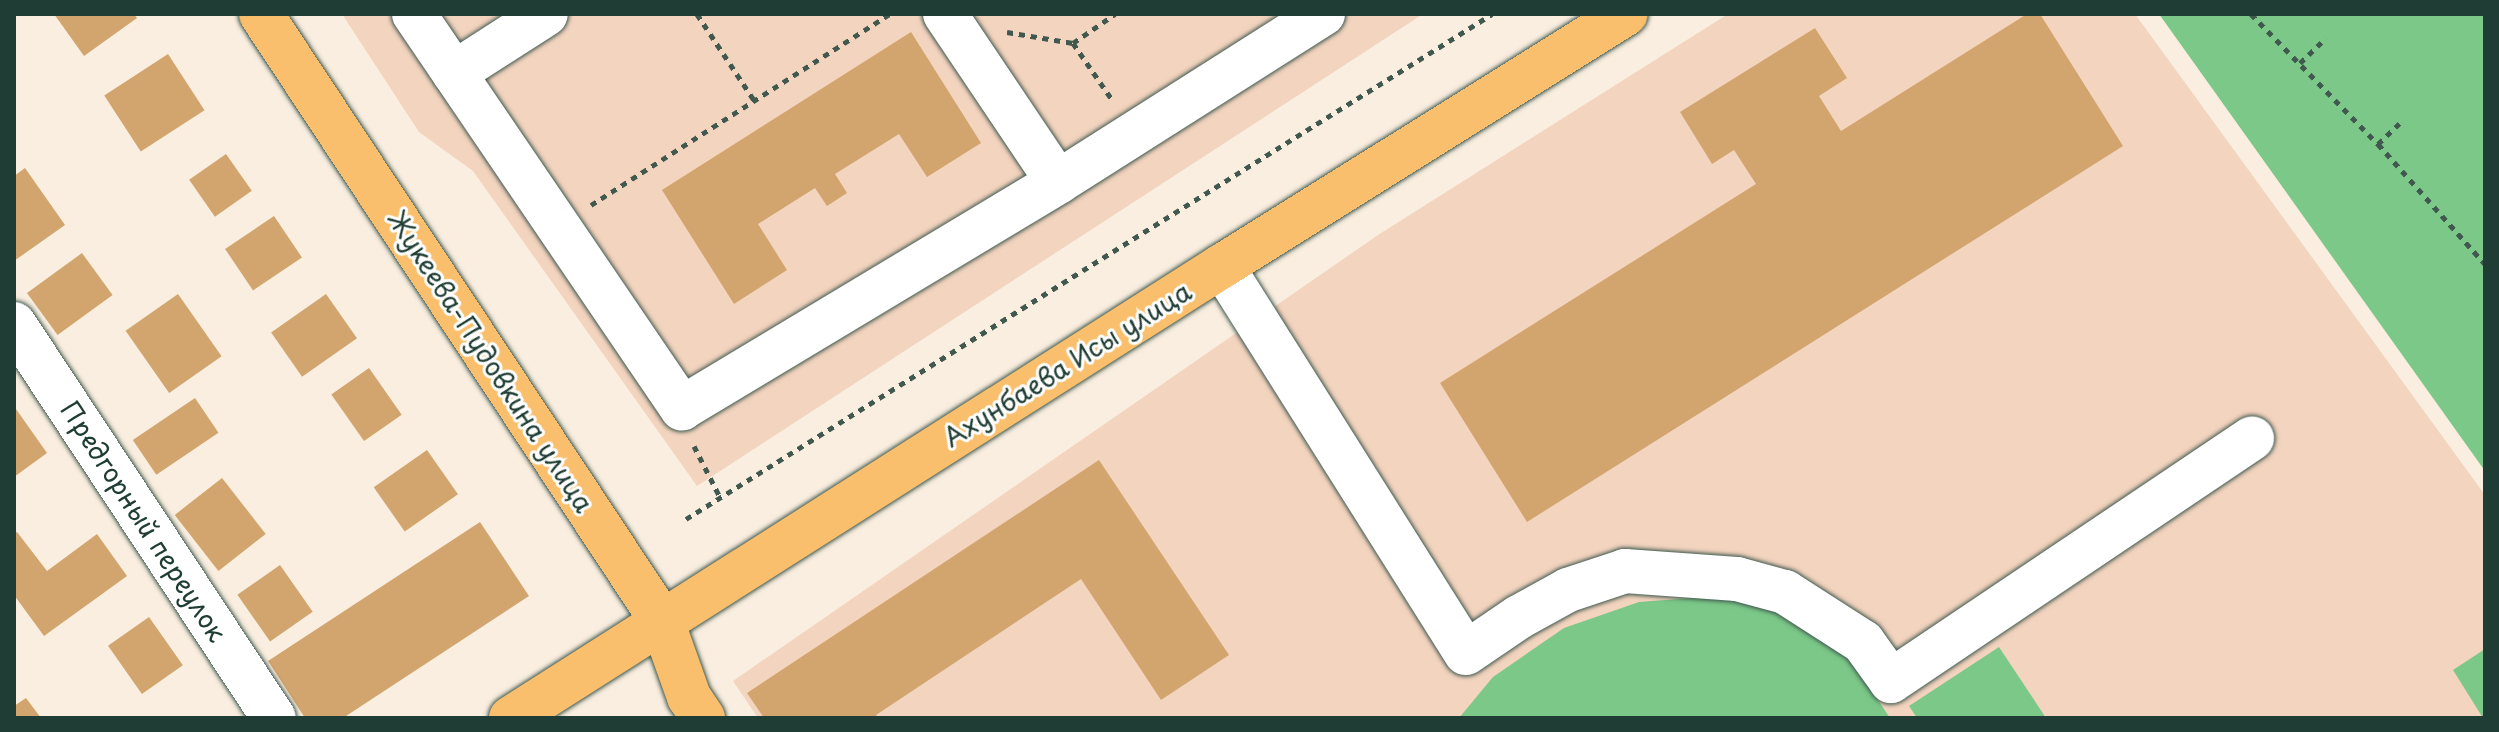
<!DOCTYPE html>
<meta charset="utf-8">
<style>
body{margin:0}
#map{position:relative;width:2499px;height:732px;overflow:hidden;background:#f9eedf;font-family:"Playpen Sans",sans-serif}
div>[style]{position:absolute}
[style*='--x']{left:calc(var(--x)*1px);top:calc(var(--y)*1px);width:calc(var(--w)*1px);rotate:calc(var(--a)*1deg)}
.built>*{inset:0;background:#f3d4bf}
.green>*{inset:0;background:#7bc888}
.building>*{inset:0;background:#d3a56e;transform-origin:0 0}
.path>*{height:5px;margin-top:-2.5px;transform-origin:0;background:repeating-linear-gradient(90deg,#40584e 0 6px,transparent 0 12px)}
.roads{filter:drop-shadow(0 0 2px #40584e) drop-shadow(0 0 2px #40584e)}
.minor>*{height:44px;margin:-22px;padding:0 22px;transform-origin:22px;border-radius:22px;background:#fff}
.major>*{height:44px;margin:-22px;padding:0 22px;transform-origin:22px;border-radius:22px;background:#f9bf6d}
span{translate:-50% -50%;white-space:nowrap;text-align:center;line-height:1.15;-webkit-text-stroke:6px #fff;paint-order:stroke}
.street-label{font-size:26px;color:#1f3d34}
.frame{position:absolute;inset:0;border:16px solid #1f3d34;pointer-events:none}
</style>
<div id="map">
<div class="built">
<div style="clip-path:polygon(342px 14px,1423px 14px,697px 486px,473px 171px,419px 132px)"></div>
<div style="clip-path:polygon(1728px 14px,2135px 14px,2485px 495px,2485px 718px,758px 718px,733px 681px,1378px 235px)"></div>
</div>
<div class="green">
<div style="clip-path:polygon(2159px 14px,2485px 14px,2485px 471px)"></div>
<div style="clip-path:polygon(1705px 597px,1786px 605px,1846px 652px,1890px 718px,1459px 718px,1493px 677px,1564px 628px,1639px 602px)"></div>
<div style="clip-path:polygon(1999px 647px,2046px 718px,1917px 718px,1909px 706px)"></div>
<div style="clip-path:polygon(2485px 649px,2485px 718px,2483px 718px,2453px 670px)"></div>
</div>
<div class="building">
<div style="clip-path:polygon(54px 14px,134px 14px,137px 18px,84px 56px)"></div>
<div style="clip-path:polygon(2027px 14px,2040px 14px,2123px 146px,1527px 522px,1440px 383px,1756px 184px,1734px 150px,1712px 164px,1680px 112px,1815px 28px,1847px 78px,1819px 96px,1841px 131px)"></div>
<div style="clip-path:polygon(911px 32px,981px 143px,927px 177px,899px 134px,835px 174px,847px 193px,827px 206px,815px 188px,758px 224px,787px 270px,734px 304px,662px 190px)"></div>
<div style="left:168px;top:54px;width:67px;height:76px;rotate:57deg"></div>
<div style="left:226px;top:154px;width:45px;height:45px;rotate:55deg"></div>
<div style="clip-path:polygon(25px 168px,65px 225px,14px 261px,14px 176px)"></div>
<div style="left:274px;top:216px;width:50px;height:59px;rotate:56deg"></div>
<div style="left:82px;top:253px;width:52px;height:68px;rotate:54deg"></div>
<div style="left:178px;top:294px;width:76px;height:64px;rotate:55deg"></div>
<div style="left:326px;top:294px;width:54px;height:67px;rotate:55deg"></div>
<div style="left:369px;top:368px;width:57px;height:46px;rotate:55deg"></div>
<div style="left:195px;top:398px;width:42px;height:75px;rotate:56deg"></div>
<div style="clip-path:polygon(16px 409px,47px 453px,14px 477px,14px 410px)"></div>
<div style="left:427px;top:450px;width:54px;height:65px;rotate:55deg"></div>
<div style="clip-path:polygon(1099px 460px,1229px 655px,1161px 700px,1081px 579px,876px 715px,878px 718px,764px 718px,747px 693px)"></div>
<div style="left:222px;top:478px;width:71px;height:60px;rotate:52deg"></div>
<div style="clip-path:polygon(480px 522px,529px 596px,343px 718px,305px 718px,268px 661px)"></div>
<div style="clip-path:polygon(17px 532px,47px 571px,97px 534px,127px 576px,44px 636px,14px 595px,14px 534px)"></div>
<div style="left:280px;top:565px;width:57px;height:52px;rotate:55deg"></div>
<div style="left:149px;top:617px;width:59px;height:50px;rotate:55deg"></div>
<div style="clip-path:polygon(26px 698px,41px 718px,14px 718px,14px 706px)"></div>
</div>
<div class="path">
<div style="--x:697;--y:14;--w:103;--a:56.5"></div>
<div style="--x:2251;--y:14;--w:182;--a:45.7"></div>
<div style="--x:2378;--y:144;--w:161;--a:48.3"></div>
<div style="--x:1007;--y:32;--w:67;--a:9.5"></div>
<div style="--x:1073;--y:43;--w:51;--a:-34.6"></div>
<div style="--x:1073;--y:43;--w:70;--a:55.4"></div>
<div style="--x:2300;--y:63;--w:36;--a:-44"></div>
<div style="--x:2378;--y:144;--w:35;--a:-44"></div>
<div style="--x:591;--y:205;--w:355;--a:-32.6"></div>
<div style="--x:694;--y:446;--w:57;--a:63"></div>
<div style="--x:686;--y:519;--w:951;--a:-32.07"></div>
</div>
<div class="roads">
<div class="minor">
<div style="--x:414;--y:14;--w:477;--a:55.8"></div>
<div style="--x:682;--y:408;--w:439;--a:-31"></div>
<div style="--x:1058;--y:182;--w:314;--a:-32.4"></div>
<div style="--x:945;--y:14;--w:202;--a:56.1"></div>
<div style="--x:454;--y:73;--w:109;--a:-32.7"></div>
<div style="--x:1222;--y:266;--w:457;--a:57.8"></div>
<div style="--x:1466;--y:653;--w:64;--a:-34.2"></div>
<div style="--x:1519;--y:617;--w:56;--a:-28.9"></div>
<div style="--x:1568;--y:590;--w:60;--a:-18.4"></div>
<div style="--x:1625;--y:571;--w:112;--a:4.1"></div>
<div style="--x:1737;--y:579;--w:50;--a:15.2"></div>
<div style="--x:1785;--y:592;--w:93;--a:32.7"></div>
<div style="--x:1863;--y:642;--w:48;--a:54.3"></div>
<div style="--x:1891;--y:681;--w:435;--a:-33.9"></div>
<div style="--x:14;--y:324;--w:472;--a:56.6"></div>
</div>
<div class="major">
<div style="--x:261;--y:14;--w:727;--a:56.55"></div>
<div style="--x:662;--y:621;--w:81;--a:70.4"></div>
<div style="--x:689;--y:697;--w:25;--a:56"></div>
<div style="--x:511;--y:718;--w:843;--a:-32.45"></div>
<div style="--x:1222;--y:266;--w:476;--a:-32"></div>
</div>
</div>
<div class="street-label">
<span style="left:491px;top:361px;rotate:57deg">Жукеева-Пудовкина улица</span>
<span style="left:1067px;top:364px;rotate:-32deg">Ахунбаева Исы улица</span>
<span style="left:144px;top:521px;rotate:57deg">Предгорный переулок</span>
</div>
<div class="frame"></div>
</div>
